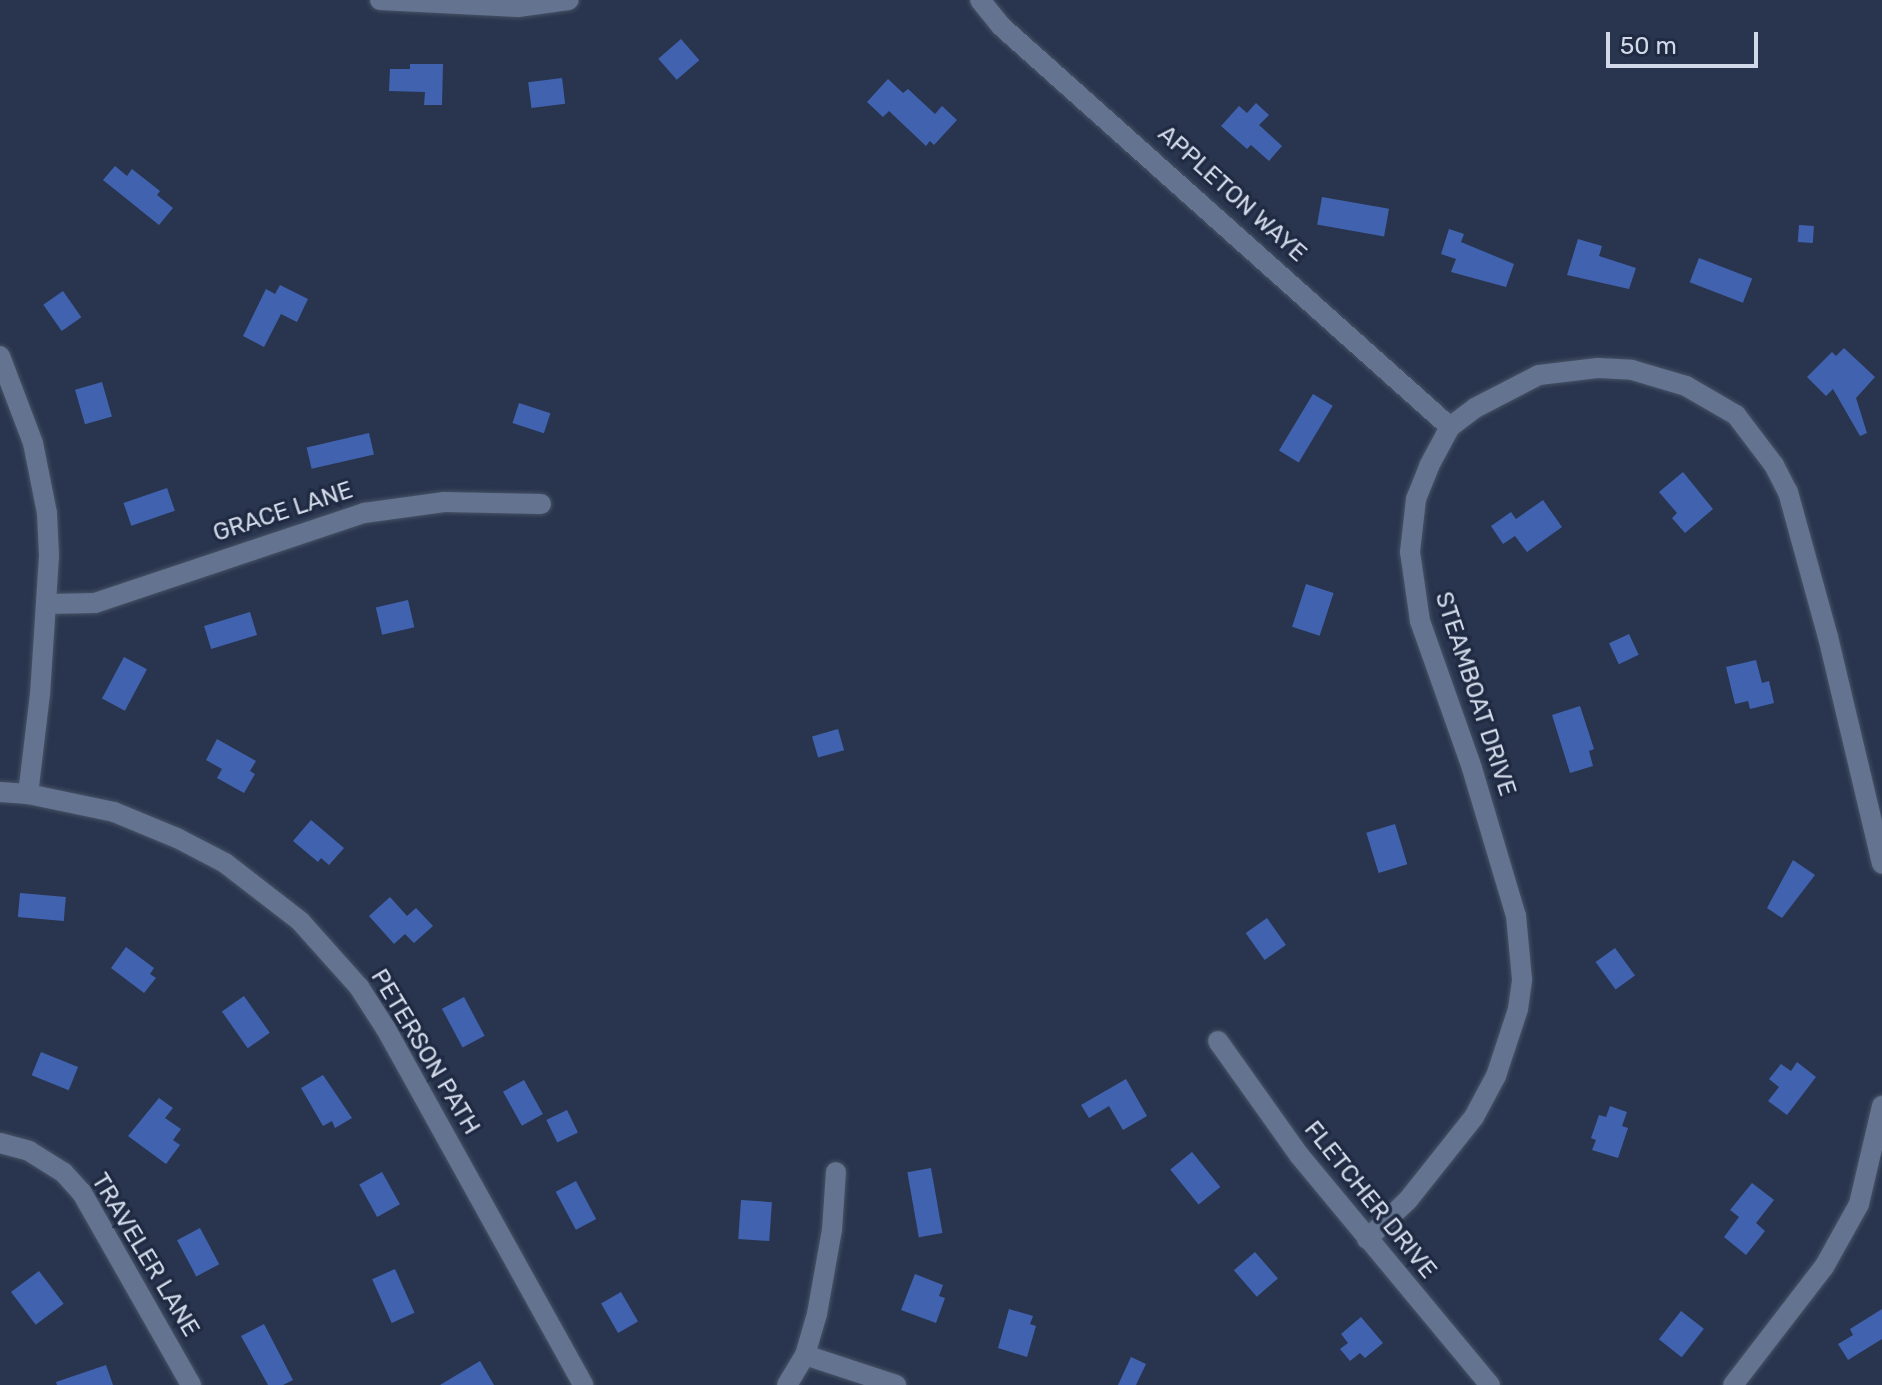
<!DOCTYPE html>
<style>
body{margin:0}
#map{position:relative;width:1882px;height:1385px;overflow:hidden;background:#29354e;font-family:Rubik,sans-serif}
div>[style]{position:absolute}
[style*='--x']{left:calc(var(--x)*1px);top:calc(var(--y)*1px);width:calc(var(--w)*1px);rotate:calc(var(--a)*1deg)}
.building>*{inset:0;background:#4163af;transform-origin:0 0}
.roads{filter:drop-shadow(0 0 2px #475266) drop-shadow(0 0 2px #475266)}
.minor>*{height:20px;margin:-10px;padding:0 10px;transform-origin:10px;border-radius:10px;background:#64738f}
span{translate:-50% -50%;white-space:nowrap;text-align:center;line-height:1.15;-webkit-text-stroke:7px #202b43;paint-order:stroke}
.street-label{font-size:24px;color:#d1d9e9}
.scale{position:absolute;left:1606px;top:32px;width:152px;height:36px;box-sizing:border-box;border:4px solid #d1d9e9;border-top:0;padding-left:10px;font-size:24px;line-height:28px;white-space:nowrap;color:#d1d9e9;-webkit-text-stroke:6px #202b43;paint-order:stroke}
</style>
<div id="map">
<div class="building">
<div style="left:681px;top:39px;width:28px;height:30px;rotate:49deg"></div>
<div style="clip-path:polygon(410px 64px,443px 64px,442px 105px,424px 105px,425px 92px,389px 91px,390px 69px,410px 69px)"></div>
<div style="left:562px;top:78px;width:26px;height:34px;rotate:83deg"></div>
<div style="clip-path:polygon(888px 79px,903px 93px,908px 89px,935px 114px,942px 106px,957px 120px,934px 145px,930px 141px,926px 146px,889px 111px,883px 117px,867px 102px)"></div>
<div style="clip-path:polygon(1256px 103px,1269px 115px,1259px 125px,1282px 146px,1269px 161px,1251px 145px,1247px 149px,1221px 126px,1239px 106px,1247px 113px)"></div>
<div style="clip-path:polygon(115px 166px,127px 176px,132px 169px,160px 191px,157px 195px,173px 208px,159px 225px,103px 180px)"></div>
<div style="left:1322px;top:197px;width:68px;height:28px;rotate:10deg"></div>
<div style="left:1799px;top:225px;width:15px;height:17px;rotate:4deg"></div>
<div style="clip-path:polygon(1449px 229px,1464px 234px,1461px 242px,1514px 264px,1506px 287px,1451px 272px,1456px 259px,1441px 254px)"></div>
<div style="clip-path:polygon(1578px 239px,1602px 246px,1599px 256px,1636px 268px,1629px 289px,1567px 275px)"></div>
<div style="left:1699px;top:258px;width:57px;height:26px;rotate:21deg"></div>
<div style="clip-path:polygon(280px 285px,308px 299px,297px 322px,281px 314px,264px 347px,243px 336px,266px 289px,275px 294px)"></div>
<div style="left:63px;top:291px;width:32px;height:24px;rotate:55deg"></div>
<div style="clip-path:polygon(1844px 348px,1875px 377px,1856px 398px,1867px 433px,1860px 436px,1833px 389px,1826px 396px,1807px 377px,1832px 352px,1836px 356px)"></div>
<div style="left:102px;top:382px;width:36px;height:28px;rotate:74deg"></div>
<div style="left:1313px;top:394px;width:23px;height:66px;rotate:31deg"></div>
<div style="left:519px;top:403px;width:33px;height:21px;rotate:18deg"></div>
<div style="left:369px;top:433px;width:22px;height:64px;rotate:77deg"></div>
<div style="clip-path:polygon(1683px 472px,1713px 509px,1685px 533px,1672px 518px,1677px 513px,1659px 492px)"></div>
<div style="left:167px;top:488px;width:24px;height:46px;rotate:71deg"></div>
<div style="clip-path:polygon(1543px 500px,1562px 527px,1527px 552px,1515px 536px,1503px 544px,1491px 526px,1511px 512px,1516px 519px)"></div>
<div style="left:1306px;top:584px;width:29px;height:45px;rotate:18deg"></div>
<div style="left:408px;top:600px;width:28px;height:33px;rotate:77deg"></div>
<div style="left:250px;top:612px;width:24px;height:48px;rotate:73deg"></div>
<div style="left:1629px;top:634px;width:23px;height:22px;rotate:65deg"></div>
<div style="left:124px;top:657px;width:26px;height:47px;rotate:28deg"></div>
<div style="clip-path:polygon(1756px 660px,1762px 683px,1769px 681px,1774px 703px,1750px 709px,1748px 701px,1735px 704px,1726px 667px)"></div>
<div style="clip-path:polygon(1580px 706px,1594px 749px,1589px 751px,1593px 766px,1570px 773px,1552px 715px)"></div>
<div style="left:838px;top:729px;width:22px;height:27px;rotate:74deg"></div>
<div style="clip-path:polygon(217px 739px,256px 761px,250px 771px,255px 774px,244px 793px,217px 778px,222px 769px,206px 760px)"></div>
<div style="clip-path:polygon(311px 820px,344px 848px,329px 865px,321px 858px,318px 862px,293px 841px)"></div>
<div style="left:1395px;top:824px;width:42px;height:30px;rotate:73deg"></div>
<div style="clip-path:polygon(1793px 860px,1815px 875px,1782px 918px,1767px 908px)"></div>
<div style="left:20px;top:893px;width:46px;height:24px;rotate:5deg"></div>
<div style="clip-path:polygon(390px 897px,407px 916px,416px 908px,433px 926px,414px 943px,405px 934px,394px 944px,369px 916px)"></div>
<div style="left:1267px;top:918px;width:33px;height:26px;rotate:55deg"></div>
<div style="clip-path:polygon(126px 947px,154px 968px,150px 974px,156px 978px,144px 993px,111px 968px)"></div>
<div style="left:1615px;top:948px;width:34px;height:24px;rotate:54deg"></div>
<div style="left:244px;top:996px;width:45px;height:27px;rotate:55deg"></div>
<div style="left:464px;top:997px;width:44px;height:25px;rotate:62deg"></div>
<div style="left:41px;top:1052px;width:40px;height:25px;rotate:22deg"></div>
<div style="clip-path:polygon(1797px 1062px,1816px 1077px,1787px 1115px,1768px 1101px,1779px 1087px,1769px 1079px,1781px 1064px,1791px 1071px)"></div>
<div style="clip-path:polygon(323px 1075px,352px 1118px,335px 1128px,332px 1121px,323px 1126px,301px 1088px)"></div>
<div style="clip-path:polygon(1126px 1079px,1147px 1116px,1123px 1130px,1109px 1106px,1089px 1118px,1081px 1105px)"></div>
<div style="left:524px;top:1080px;width:39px;height:24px;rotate:61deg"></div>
<div style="clip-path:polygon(159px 1098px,173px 1108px,165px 1118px,181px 1129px,173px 1140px,180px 1145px,166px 1164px,128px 1136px)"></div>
<div style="clip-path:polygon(1610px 1106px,1627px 1112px,1622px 1126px,1628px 1128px,1618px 1158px,1592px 1150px,1596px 1140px,1591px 1138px,1599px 1115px,1606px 1117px)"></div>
<div style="left:567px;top:1110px;width:25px;height:23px;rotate:64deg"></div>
<div style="left:1192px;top:1152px;width:45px;height:28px;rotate:51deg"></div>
<div style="left:931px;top:1168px;width:66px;height:24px;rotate:80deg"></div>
<div style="left:382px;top:1172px;width:37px;height:26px;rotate:61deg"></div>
<div style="left:576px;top:1181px;width:43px;height:23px;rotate:62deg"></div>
<div style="clip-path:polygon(1752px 1183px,1774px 1200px,1756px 1223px,1765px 1231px,1746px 1255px,1724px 1237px,1739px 1217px,1730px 1210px)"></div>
<div style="left:741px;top:1200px;width:31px;height:39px;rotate:4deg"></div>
<div style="left:200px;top:1228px;width:41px;height:26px;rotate:62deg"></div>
<div style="left:1255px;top:1252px;width:35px;height:28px;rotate:49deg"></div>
<div style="left:395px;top:1269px;width:48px;height:25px;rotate:66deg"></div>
<div style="left:39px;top:1271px;width:41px;height:35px;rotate:53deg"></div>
<div style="clip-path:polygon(915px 1274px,943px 1285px,939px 1296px,945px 1298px,936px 1323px,901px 1310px)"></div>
<div style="left:621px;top:1292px;width:34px;height:23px;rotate:60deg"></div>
<div style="clip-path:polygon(1009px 1309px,1033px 1316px,1030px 1324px,1036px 1326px,1027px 1357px,998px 1348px)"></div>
<div style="clip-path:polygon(1882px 1309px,1882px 1339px,1848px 1360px,1838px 1344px,1853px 1335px,1850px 1329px)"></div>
<div style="left:1681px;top:1311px;width:29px;height:36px;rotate:38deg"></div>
<div style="clip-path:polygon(1361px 1317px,1383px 1343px,1365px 1358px,1360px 1353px,1350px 1361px,1340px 1349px,1348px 1343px,1341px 1334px)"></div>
<div style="clip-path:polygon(264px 1324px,293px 1380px,283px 1385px,268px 1385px,241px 1336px)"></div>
<div style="clip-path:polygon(1131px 1357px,1146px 1364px,1136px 1385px,1118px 1385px)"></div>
<div style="clip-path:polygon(480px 1361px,494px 1385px,440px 1385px)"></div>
<div style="clip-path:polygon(106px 1365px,113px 1385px,57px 1385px,56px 1382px)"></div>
</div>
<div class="roads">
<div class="minor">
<div style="--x:380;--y:0;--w:138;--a:2.9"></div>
<div style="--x:518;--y:7;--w:51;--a:-7.8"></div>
<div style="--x:980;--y:0;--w:33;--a:51"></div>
<div style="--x:1001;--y:26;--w:602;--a:41.77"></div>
<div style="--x:0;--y:356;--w:93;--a:69.2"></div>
<div style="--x:33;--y:443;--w:71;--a:78.7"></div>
<div style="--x:47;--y:513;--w:43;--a:87.3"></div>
<div style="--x:49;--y:556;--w:138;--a:93.7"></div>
<div style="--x:40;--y:694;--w:101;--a:96.8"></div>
<div style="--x:48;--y:604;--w:47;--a:-1.2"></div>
<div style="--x:95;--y:603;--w:284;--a:-18.5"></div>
<div style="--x:364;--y:513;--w:81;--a:-7.8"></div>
<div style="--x:444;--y:502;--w:97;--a:1.2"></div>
<div style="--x:0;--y:792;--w:28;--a:4"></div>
<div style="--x:28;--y:794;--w:88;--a:11.8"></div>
<div style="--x:114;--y:812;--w:68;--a:22.4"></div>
<div style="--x:177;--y:838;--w:54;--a:27.5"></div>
<div style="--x:225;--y:863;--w:95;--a:37.7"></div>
<div style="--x:300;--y:921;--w:89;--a:48.2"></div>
<div style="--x:359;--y:987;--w:50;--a:57.3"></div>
<div style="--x:386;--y:1029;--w:407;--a:61"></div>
<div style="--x:1218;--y:1041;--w:140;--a:54.6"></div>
<div style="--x:1299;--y:1155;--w:299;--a:50.3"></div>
<div style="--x:0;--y:1143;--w:30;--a:15"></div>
<div style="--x:29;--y:1151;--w:40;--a:32"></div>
<div style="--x:63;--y:1172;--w:28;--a:48"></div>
<div style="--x:82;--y:1193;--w:221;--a:60.4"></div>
<div style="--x:1367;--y:1239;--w:57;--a:-43.6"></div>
<div style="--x:1408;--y:1200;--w:106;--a:-51.5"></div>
<div style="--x:1474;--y:1117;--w:47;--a:-61.8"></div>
<div style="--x:1496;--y:1076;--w:71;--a:-71.8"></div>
<div style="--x:1518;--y:1009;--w:30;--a:-82"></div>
<div style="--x:1522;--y:979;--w:63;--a:-95.4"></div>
<div style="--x:1516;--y:916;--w:154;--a:-106.6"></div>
<div style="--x:1472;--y:768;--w:156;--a:-109.5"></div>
<div style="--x:1420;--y:621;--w:70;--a:-98.2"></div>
<div style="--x:1410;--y:552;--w:53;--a:-83.5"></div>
<div style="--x:1416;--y:499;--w:35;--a:-68"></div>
<div style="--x:1429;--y:466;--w:44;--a:-61.7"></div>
<div style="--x:1450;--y:427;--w:31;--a:-37"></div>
<div style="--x:1475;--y:408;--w:72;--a:-27.3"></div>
<div style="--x:1539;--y:375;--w:59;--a:-6.8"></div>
<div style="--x:1598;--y:368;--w:34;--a:3"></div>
<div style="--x:1632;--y:370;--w:56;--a:16.5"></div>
<div style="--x:1686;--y:386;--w:58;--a:30.1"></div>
<div style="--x:1736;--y:415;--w:63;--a:52.8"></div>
<div style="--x:1774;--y:465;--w:30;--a:63"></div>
<div style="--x:1788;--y:492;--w:150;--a:74.6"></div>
<div style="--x:1828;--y:637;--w:233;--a:76.6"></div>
<div style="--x:805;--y:1355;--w:43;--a:-73.7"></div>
<div style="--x:817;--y:1314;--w:85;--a:-79.9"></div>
<div style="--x:832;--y:1230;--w:58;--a:-86.1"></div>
<div style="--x:787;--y:1385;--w:35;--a:-59"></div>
<div style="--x:805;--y:1355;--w:96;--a:18.2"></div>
<div style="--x:1733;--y:1385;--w:149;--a:-52.4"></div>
<div style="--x:1824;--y:1267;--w:72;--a:-60.9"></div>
<div style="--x:1859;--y:1204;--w:101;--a:-76.8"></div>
</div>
</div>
<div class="street-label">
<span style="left:1232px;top:194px;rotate:42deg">APPLETON WAYE</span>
<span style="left:283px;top:512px;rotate:-18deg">GRACE LANE</span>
<span style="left:1475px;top:694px;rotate:72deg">STEAMBOAT DRIVE</span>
<span style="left:425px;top:1052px;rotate:59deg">PETERSON PATH</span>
<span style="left:1370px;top:1200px;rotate:51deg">FLETCHER DRIVE</span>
<span style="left:145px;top:1255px;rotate:59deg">TRAVELER LANE</span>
</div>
<div class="scale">50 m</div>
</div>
